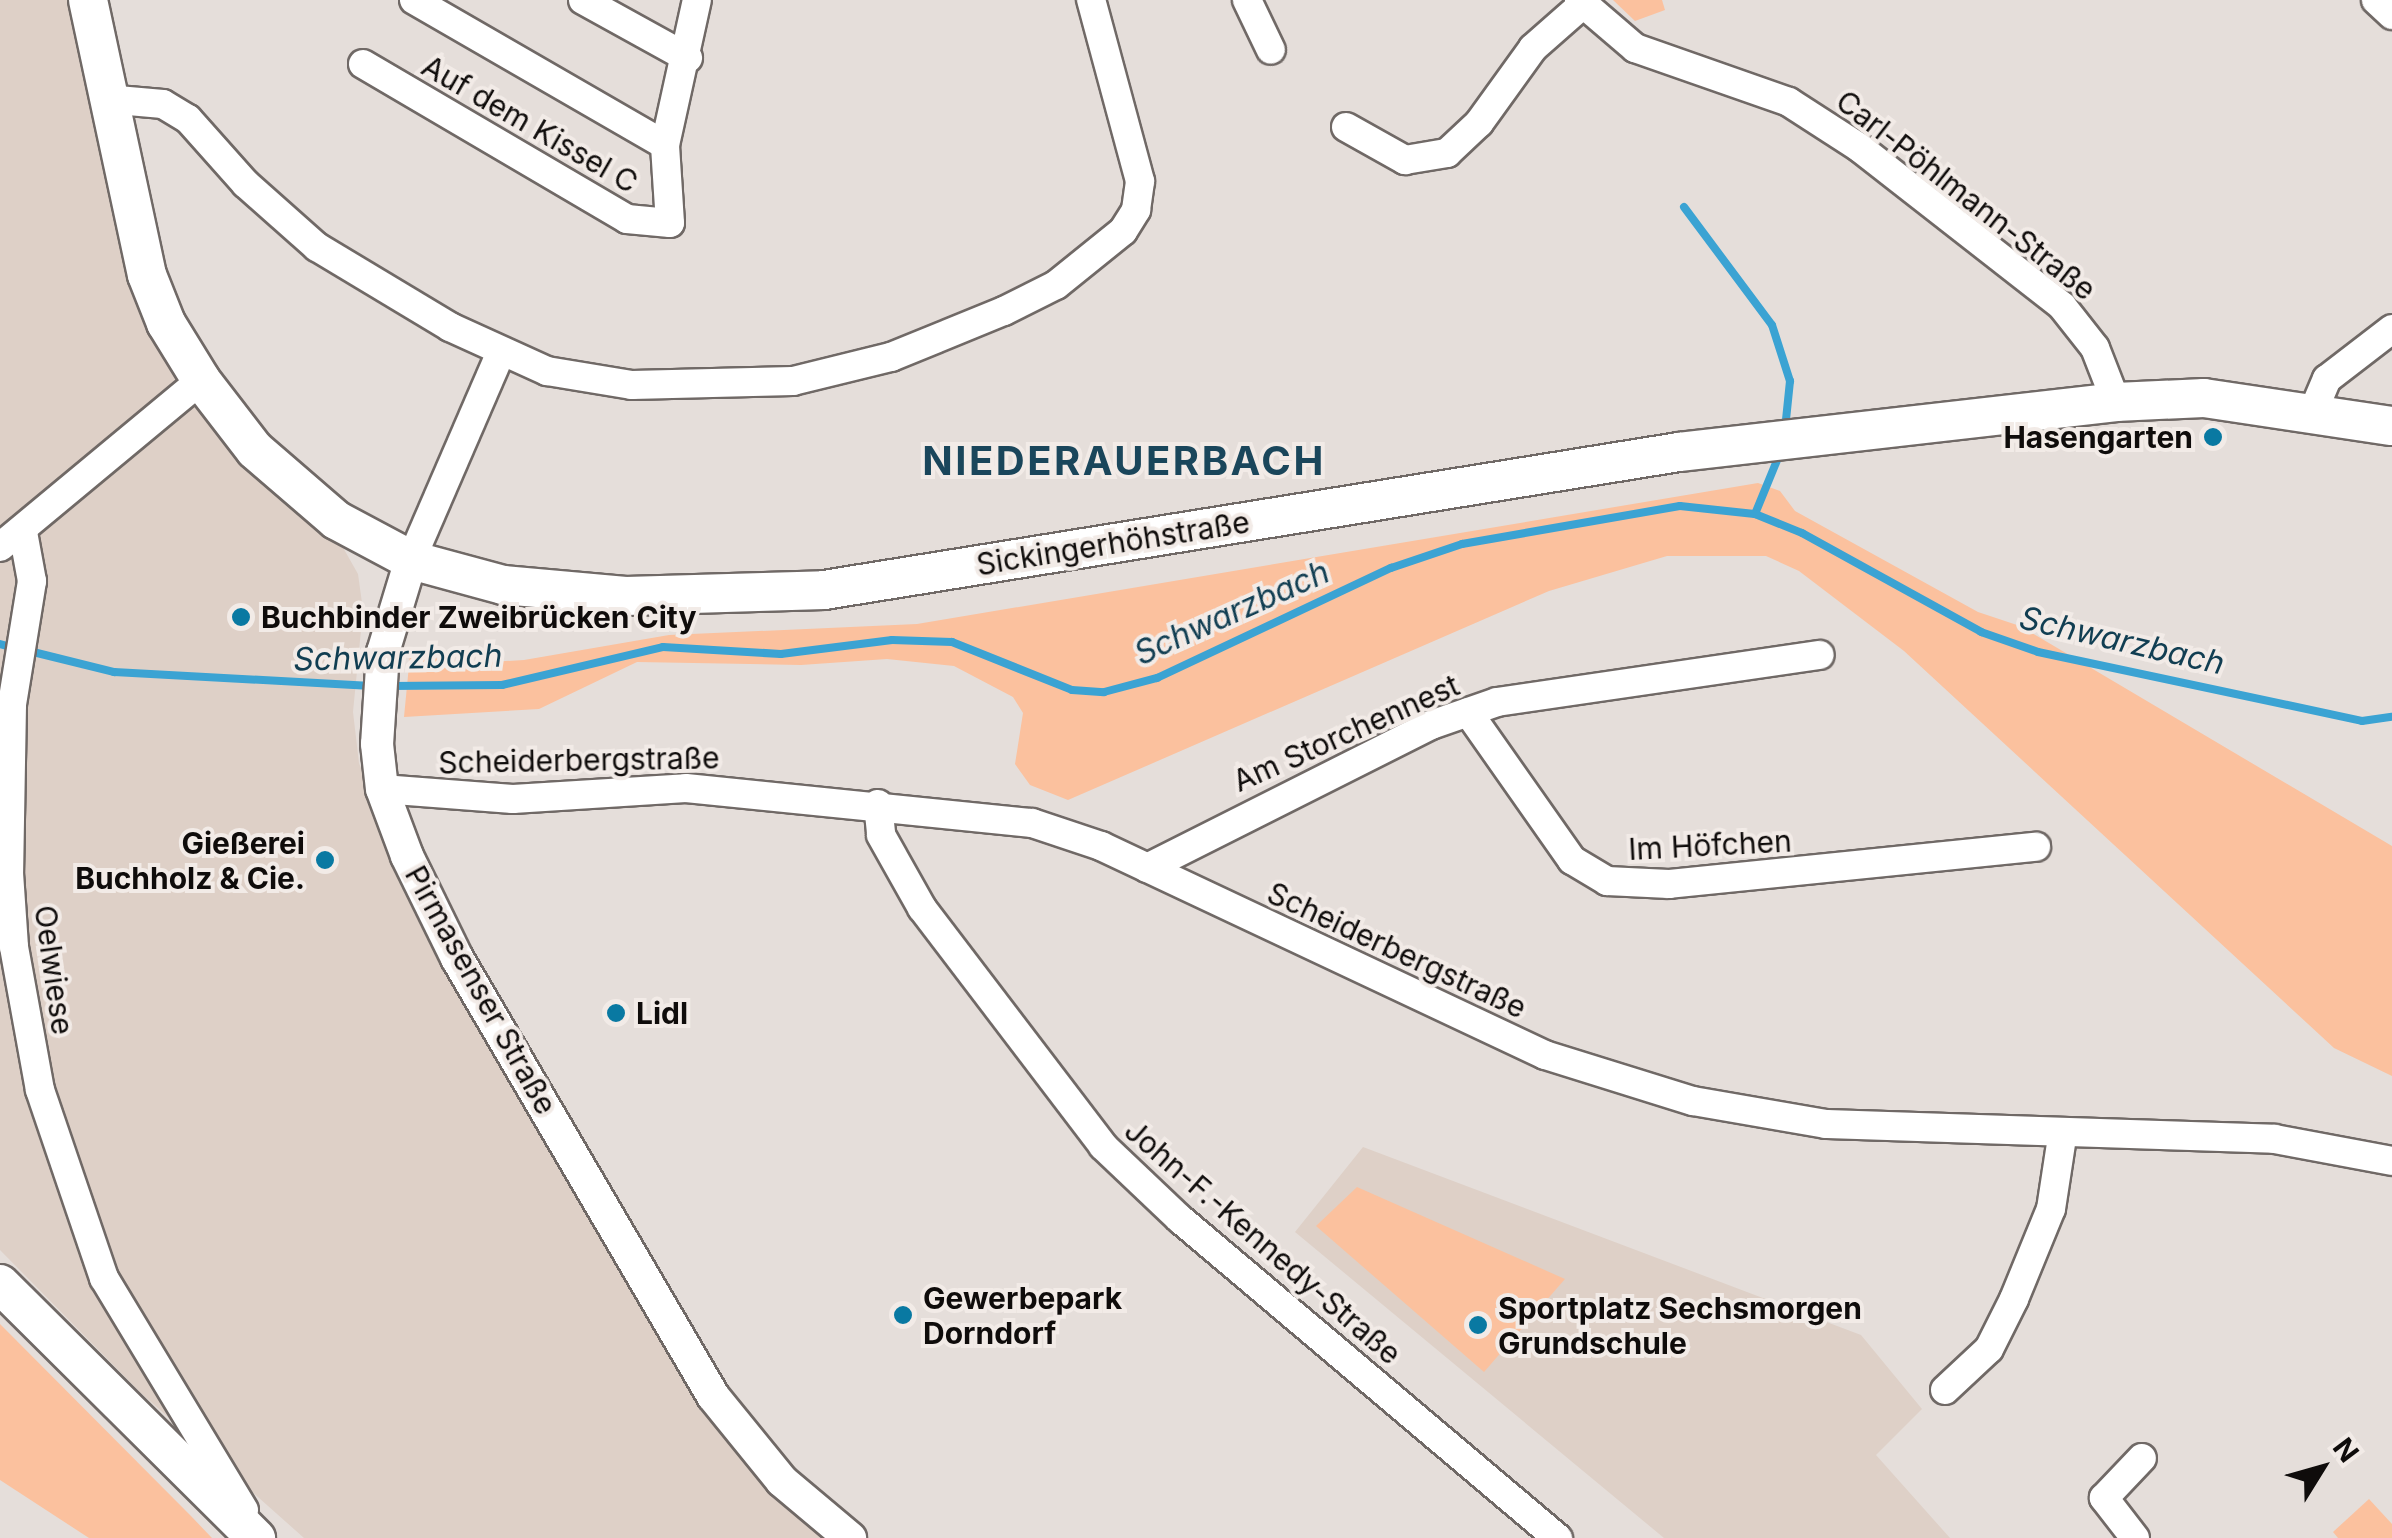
<!DOCTYPE html>
<html>
<head>
<meta charset="utf-8">
<style>
  body { margin:0 }
  #map { position:relative; width:2392px; height:1538px; overflow:hidden; background:#e5deda; font-family:Inter,sans-serif }
  div>[style] { position:absolute }
  .built>* { inset:0; background:#ded0c7 }
  .green>* { inset:0; background:#fbc19e }
  .stream>* { height:8px; margin:-4px; padding:0 4px; transform-origin:4px; border-radius:4px; background:#3ba3d3 }
  .roads { filter:drop-shadow(2px 0 #706966) drop-shadow(-2px 0 #706966) drop-shadow(0 2px #706966) drop-shadow(0 -2px #706966) }
  .minor>* { height:28px; margin:-14px; padding:0 14px; transform-origin:14px; border-radius:14px; background:#fff }
  .tertiary>* { height:32px; margin:-16px; padding:0 16px; transform-origin:16px; border-radius:16px; background:#fff }
  .secondary>* { height:38px; margin:-19px; padding:0 19px; transform-origin:19px; border-radius:19px; background:#fff }
  .dots>* { width:28px; height:28px; translate:-50% -50%; box-sizing:border-box; border:5px solid #f2ebe7; border-radius:50% }
  span { translate:-50% -50%; white-space:nowrap; text-align:center; line-height:1.15; -webkit-text-stroke:8px #f2ebe7; paint-order:stroke }
  .street-label { font-size:30px; color:#0f0c0b }
  .poi-label { font-size:30px; color:#0f0c0b; font-weight:700 }
  .right { translate:-100% -50%; text-align:right }
  .left { translate:0 -50%; text-align:left }
  .water-label { font-size:32px; color:#113e52; font-style:italic }
  .district-label { font-size:40px; color:#1a465b; font-weight:700; letter-spacing:2.5px }
  .north { position:absolute; left:2272px; top:1418px; width:100px; height:100px; -webkit-text-stroke:8px #f2ebe7; paint-order:stroke; rotate:53deg; font-size:28px; font-weight:700; line-height:40px; text-align:center; color:#0f0c0b }
  .north::after { content:''; display:block; margin:auto; width:35px; height:45px; background:#0f0c0b; clip-path:polygon(50% 0,100% 100%,50% 72%,0 100%) }
</style>
</head>
<body>
<div id="map">
  <div class="built">
    <i style="clip-path:polygon(0 0,70px 0,172px 365px,216px 431px,341px 544px,358px 574px,363px 610px,353px 712px,359px 763px,379px 818px,590px 1212px,831px 1538px,304px 1538px,141px 1393px,0 1250px)"></i>
    <i style="clip-path:polygon(1363px 1147px,1861px 1335px,1922px 1409px,1876px 1455px,1950px 1538px,1664px 1538px,1295px 1232px)"></i>
  </div>
  <div class="green">
    <i style="clip-path:polygon(1613px 0,1662px 0,1665px 10px,1635px 21px)"></i>
    <i style="clip-path:polygon(1758px 483px,1780px 491px,1795px 511px,1978px 612px,2020px 626px,2392px 846px,2392px 1076px,2334px 1048px,1904px 651px,1799px 571px,1766px 556px,1667px 556px,1549px 591px,1068px 800px,1030px 785px,1015px 764px,1023px 713px,1013px 697px,954px 666px,887px 659px,801px 665px,637px 662px,539px 709px,404px 717px,410px 655px,471px 663px,524px 660px,669px 635px,917px 624px)"></i>
    <i style="clip-path:polygon(1357px 1187px,1565px 1279px,1484px 1372px,1316px 1226px)"></i>
    <i style="clip-path:polygon(0 1324px,191px 1516px,212px 1538px,89px 1538px,0 1480px)"></i>
    <i style="clip-path:polygon(2369px 1499px,2392px 1524px,2392px 1538px,2338px 1538px,2333px 1532px)"></i>
  </div>
  <div class="stream">
    <i style="left:1684px;top:207px;width:147px;rotate:53.3deg"></i>
    <i style="left:1772px;top:325px;width:59px;rotate:72.2deg"></i>
    <i style="left:1790px;top:381px;width:48px;rotate:95.9deg"></i>
    <i style="left:1755px;top:514px;width:66px;rotate:-67.7deg"></i>
    <i style="left:0;top:644px;width:16px;rotate:15deg"></i>
    <i style="left:29px;top:651px;width:88px;rotate:13.9deg"></i>
    <i style="left:114px;top:672px;width:258px;rotate:3.1deg"></i>
    <i style="left:391px;top:686px;width:111px;rotate:-0.5deg"></i>
    <i style="left:502px;top:685px;width:165px;rotate:-13.3deg"></i>
    <i style="left:663px;top:647px;width:118px;rotate:3.4deg"></i>
    <i style="left:781px;top:654px;width:112px;rotate:-7.2deg"></i>
    <i style="left:892px;top:640px;width:60px;rotate:1.9deg"></i>
    <i style="left:952px;top:642px;width:129px;rotate:21.8deg"></i>
    <i style="left:1072px;top:690px;width:32px;rotate:4deg"></i>
    <i style="left:1104px;top:692px;width:55px;rotate:-14.8deg"></i>
    <i style="left:1157px;top:678px;width:259px;rotate:-25.2deg"></i>
    <i style="left:1391px;top:568px;width:75px;rotate:-18.7deg"></i>
    <i style="left:1462px;top:544px;width:221px;rotate:-9.9deg"></i>
    <i style="left:1680px;top:506px;width:75px;rotate:6.1deg"></i>
    <i style="left:1755px;top:514px;width:51px;rotate:22deg"></i>
    <i style="left:1802px;top:533px;width:205px;rotate:28.9deg"></i>
    <i style="left:1981px;top:632px;width:60px;rotate:19.3deg"></i>
    <i style="left:2038px;top:652px;width:331px;rotate:12deg"></i>
    <i style="left:2362px;top:721px;width:30px;rotate:-8deg"></i>
  </div>
  <div class="roads">
    <div class="minor">
      <i style="left:414px;top:0;width:290px;rotate:30deg"></i>
      <i style="left:583px;top:0;width:120px;rotate:28.9deg"></i>
      <i style="left:1247px;top:0;width:55px;rotate:64.4deg"></i>
      <i style="left:1579px;top:0;width:74px;rotate:40.6deg"></i>
      <i style="left:1635px;top:48px;width:163px;rotate:19.3deg"></i>
      <i style="left:1789px;top:102px;width:85px;rotate:32.9deg"></i>
      <i style="left:1860px;top:148px;width:256px;rotate:38deg"></i>
      <i style="left:2062px;top:306px;width:53px;rotate:51.8deg"></i>
      <i style="left:2095px;top:348px;width:58px;rotate:68.7deg"></i>
      <i style="left:2376px;top:0;width:22px;rotate:43deg"></i>
      <i style="left:363px;top:64px;width:306px;rotate:30.4deg"></i>
      <i style="left:627px;top:219px;width:43px;rotate:5.3deg"></i>
      <i style="left:670px;top:223px;width:78px;rotate:-93.7deg"></i>
      <i style="left:665px;top:145px;width:148px;rotate:-77.6deg"></i>
      <i style="left:106px;top:99px;width:57px;rotate:5deg"></i>
      <i style="left:163px;top:104px;width:29px;rotate:31deg"></i>
      <i style="left:188px;top:119px;width:87px;rotate:48.3deg"></i>
      <i style="left:246px;top:184px;width:95px;rotate:41.6deg"></i>
      <i style="left:317px;top:247px;width:155px;rotate:31deg"></i>
      <i style="left:450px;top:327px;width:107px;rotate:24.4deg"></i>
      <i style="left:547px;top:371px;width:86px;rotate:9.4deg"></i>
      <i style="left:632px;top:385px;width:161px;rotate:-1.4deg"></i>
      <i style="left:793px;top:381px;width:101px;rotate:-13.8deg"></i>
      <i style="left:891px;top:357px;width:122px;rotate:-22.2deg"></i>
      <i style="left:1004px;top:311px;width:58px;rotate:-26.6deg"></i>
      <i style="left:1056px;top:285px;width:86px;rotate:-38.9deg"></i>
      <i style="left:1123px;top:231px;width:25px;rotate:-58deg"></i>
      <i style="left:1136px;top:210px;width:29px;rotate:-82deg"></i>
      <i style="left:1140px;top:181px;width:188px;rotate:-105.1deg"></i>
      <i style="left:1346px;top:127px;width:68px;rotate:29.2deg"></i>
      <i style="left:1405px;top:160px;width:43px;rotate:-9.5deg"></i>
      <i style="left:1447px;top:153px;width:44px;rotate:-43.2deg"></i>
      <i style="left:1479px;top:123px;width:92px;rotate:-54.2deg"></i>
      <i style="left:1533px;top:48px;width:67px;rotate:-41.3deg"></i>
      <i style="left:2312px;top:414px;width:38px;rotate:-67deg"></i>
      <i style="left:2327px;top:379px;width:82px;rotate:-37.6deg"></i>
      <i style="left:23px;top:532px;width:50px;rotate:79.6deg"></i>
      <i style="left:32px;top:581px;width:126px;rotate:99.2deg"></i>
      <i style="left:12px;top:705px;width:168px;rotate:91deg"></i>
      <i style="left:9px;top:873px;width:74px;rotate:86.1deg"></i>
      <i style="left:14px;top:947px;width:145px;rotate:79.7deg"></i>
      <i style="left:40px;top:1090px;width:199px;rotate:71.2deg"></i>
      <i style="left:104px;top:1278px;width:271px;rotate:58.9deg"></i>
      <i style="left:0;top:547px;width:261px;rotate:-39.7deg"></i>
      <i style="left:411px;top:560px;width:227px;rotate:-66.6deg"></i>
      <i style="left:1468px;top:712px;width:181px;rotate:54.9deg"></i>
      <i style="left:1572px;top:860px;width:41px;rotate:31deg"></i>
      <i style="left:1607px;top:881px;width:62px;rotate:2.8deg"></i>
      <i style="left:1669px;top:884px;width:369px;rotate:-5.8deg"></i>
      <i style="left:382px;top:789px;width:131px;rotate:4.4deg"></i>
      <i style="left:513px;top:799px;width:173px;rotate:-3.6deg"></i>
      <i style="left:686px;top:788px;width:348px;rotate:5.8deg"></i>
      <i style="left:1032px;top:823px;width:73px;rotate:18.4deg"></i>
      <i style="left:1101px;top:846px;width:491px;rotate:25.2deg"></i>
      <i style="left:1545px;top:1055px;width:155px;rotate:17.3deg"></i>
      <i style="left:1693px;top:1101px;width:135px;rotate:9.8deg"></i>
      <i style="left:1826px;top:1124px;width:449px;rotate:1.9deg"></i>
      <i style="left:2275px;top:1139px;width:119px;rotate:10.6deg"></i>
      <i style="left:878px;top:804px;width:31px;rotate:84deg"></i>
      <i style="left:881px;top:835px;width:84px;rotate:60.7deg"></i>
      <i style="left:922px;top:908px;width:299px;rotate:52.7deg"></i>
      <i style="left:1103px;top:1146px;width:106px;rotate:43.5deg"></i>
      <i style="left:1180px;top:1219px;width:495px;rotate:40.2deg"></i>
      <i style="left:1147px;top:868px;width:318px;rotate:-26.7deg"></i>
      <i style="left:1431px;top:725px;width:70px;rotate:-19.2deg"></i>
      <i style="left:1497px;top:702px;width:326px;rotate:-8.3deg"></i>
      <i style="left:1945px;top:1390px;width:60px;rotate:-43deg"></i>
      <i style="left:1989px;top:1349px;width:56px;rotate:-63.4deg"></i>
      <i style="left:2014px;top:1299px;width:97px;rotate:-67.7deg"></i>
      <i style="left:2051px;top:1209px;width:73px;rotate:-81.3deg"></i>
      <i style="left:2135px;top:1538px;width:51px;rotate:-127.8deg"></i>
      <i style="left:2104px;top:1498px;width:55px;rotate:-46.5deg"></i>
    </div>
    <div class="tertiary">
      <i style="left:411px;top:560px;width:96px;rotate:106.9deg"></i>
      <i style="left:383px;top:652px;width:92px;rotate:93.7deg"></i>
      <i style="left:377px;top:744px;width:45px;rotate:83.7deg"></i>
      <i style="left:382px;top:789px;width:72px;rotate:69.5deg"></i>
      <i style="left:407px;top:856px;width:114px;rotate:63.9deg"></i>
      <i style="left:457px;top:958px;width:507px;rotate:59.69deg"></i>
      <i style="left:713px;top:1396px;width:109px;rotate:50.9deg"></i>
      <i style="left:782px;top:1481px;width:89px;rotate:40deg"></i>
    </div>
    <div class="secondary">
      <i style="left:88px;top:0;width:281px;rotate:77.9deg"></i>
      <i style="left:147px;top:275px;width:52px;rotate:68.4deg"></i>
      <i style="left:166px;top:323px;width:67px;rotate:58.4deg"></i>
      <i style="left:201px;top:380px;width:88px;rotate:52.4deg"></i>
      <i style="left:255px;top:450px;width:107px;rotate:40.8deg"></i>
      <i style="left:336px;top:520px;width:85px;rotate:28.1deg"></i>
      <i style="left:411px;top:560px;width:95px;rotate:15.2deg"></i>
      <i style="left:503px;top:585px;width:123px;rotate:5.1deg"></i>
      <i style="left:626px;top:596px;width:198px;rotate:-1.7deg"></i>
      <i style="left:824px;top:590px;width:866px;rotate:-9.17deg"></i>
      <i style="left:1679px;top:452px;width:440px;rotate:-6.5deg"></i>
      <i style="left:2116px;top:402px;width:88px;rotate:-2.6deg"></i>
      <i style="left:2204px;top:398px;width:190px;rotate:8.5deg"></i>
      <i style="left:0;top:1284px;width:361px;rotate:44.8deg"></i>
    </div>
  </div>
  <div class="dots">
    <i style="left:2213px;top:437px;background:#0979a2"></i>
    <i style="left:241px;top:617px;background:#0979a2"></i>
    <i style="left:325px;top:860px;background:#0979a2"></i>
    <i style="left:616px;top:1013px;background:#0979a2"></i>
    <i style="left:903px;top:1315px;background:#0979a2"></i>
    <i style="left:1478px;top:1325px;background:#0979a2"></i>
  </div>
  <div class="street-label">
    <span style="left:530px;top:124px;rotate:30deg">Auf dem Kissel C</span>
    <span style="left:1966px;top:195px;rotate:38deg">Carl-Pöhlmann-Straße</span>
    <span style="left:1113px;top:543px;rotate:-9deg">Sickingerhöhstraße</span>
    <span style="left:1346px;top:733px;rotate:-24deg">Am Storchennest</span>
    <span style="left:579px;top:760px;rotate:-1deg">Scheiderbergstraße</span>
    <span style="left:1710px;top:845px;rotate:-3deg">Im Höfchen</span>
    <span style="left:1397px;top:950px;rotate:25deg">Scheiderbergstraße</span>
    <span style="left:54px;top:970px;rotate:82deg">Oelwiese</span>
    <span style="left:481px;top:990px;rotate:61deg">Pirmasenser Straße</span>
    <span style="left:1263px;top:1242px;rotate:41deg">John-F.-Kennedy-Straße</span>
  </div>
  <div class="poi-label">
    <span class="right" style="left:2193px;top:437px">Hasengarten</span>
    <span class="left" style="left:261px;top:617px">Buchbinder Zweibrücken City</span>
    <span class="right" style="left:305px;top:860px">Gießerei<br>Buchholz &amp; Cie.</span>
    <span class="left" style="left:636px;top:1013px">Lidl</span>
    <span class="left" style="left:923px;top:1315px">Gewerbepark<br>Dorndorf</span>
    <span class="left" style="left:1498px;top:1325px">Sportplatz Sechsmorgen<br>Grundschule</span>
  </div>
  <div class="water-label">
    <span style="left:1232px;top:613px;rotate:-24deg">Schwarzbach</span>
    <span style="left:2122px;top:641px;rotate:13deg">Schwarzbach</span>
    <span style="left:398px;top:658px;rotate:-1deg">Schwarzbach</span>
  </div>
  <div class="district-label">
    <span style="left:1124px;top:461px">NIEDERAUERBACH</span>
  </div>
  <div class="north">N</div>
</div>
</body>
</html>
